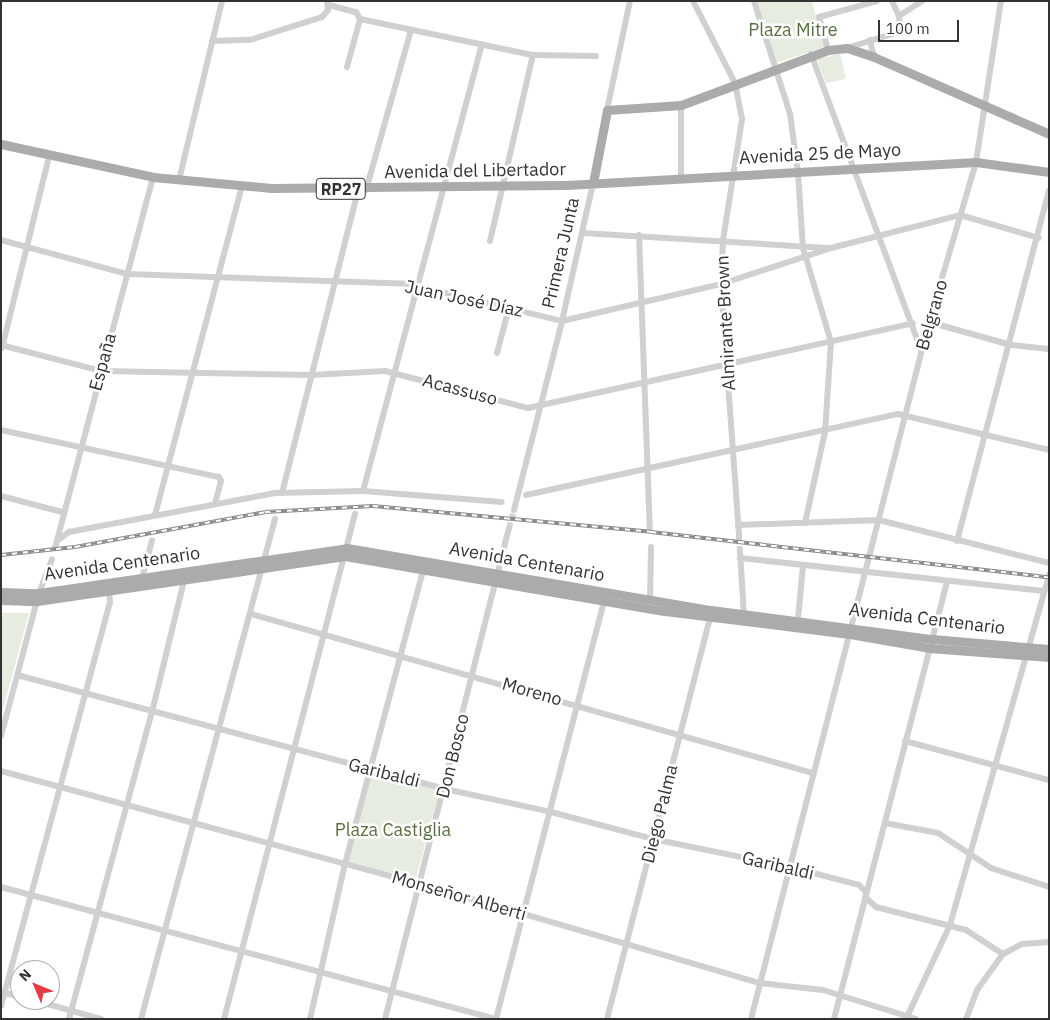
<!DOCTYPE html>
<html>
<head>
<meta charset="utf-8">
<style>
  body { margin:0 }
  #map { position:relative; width:1050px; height:1020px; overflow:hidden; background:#fff; font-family:"IBM Plex Sans",sans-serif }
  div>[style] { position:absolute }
  .green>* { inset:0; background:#e6ecdf; transform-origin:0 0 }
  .minor-tunnel>* { height:6px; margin-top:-3px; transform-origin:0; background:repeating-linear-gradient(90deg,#d6d6d6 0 6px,transparent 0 9px) }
  .minor>* { height:6px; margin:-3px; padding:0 3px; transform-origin:3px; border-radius:3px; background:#d0d0d0 }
  .major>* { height:9px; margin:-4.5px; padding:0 4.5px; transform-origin:4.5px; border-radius:4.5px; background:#ababab }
  .rail>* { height:4px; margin-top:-2px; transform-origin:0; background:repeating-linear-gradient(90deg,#fff 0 5.5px,#888 0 11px); box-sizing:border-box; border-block:1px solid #888 }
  span { translate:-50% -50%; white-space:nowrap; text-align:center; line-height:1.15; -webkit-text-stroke:5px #fff; paint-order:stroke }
  .shield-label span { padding:1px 4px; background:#fff; border:1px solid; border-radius:4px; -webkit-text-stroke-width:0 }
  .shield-label { font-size:16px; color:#333; font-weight:700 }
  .park-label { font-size:18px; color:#56703f }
  .street-label { font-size:18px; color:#333 }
  .frame { position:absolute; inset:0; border:2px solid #333; pointer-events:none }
  .north { position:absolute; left:10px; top:960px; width:50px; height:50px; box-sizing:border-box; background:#fff; border:1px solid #adadad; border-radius:50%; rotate:315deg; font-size:14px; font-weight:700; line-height:20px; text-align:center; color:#333 }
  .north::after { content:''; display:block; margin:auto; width:18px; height:22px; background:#e63946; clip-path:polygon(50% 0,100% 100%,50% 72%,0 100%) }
  .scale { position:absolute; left:878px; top:20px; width:81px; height:22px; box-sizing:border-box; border:2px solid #333; border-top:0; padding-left:6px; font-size:15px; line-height:18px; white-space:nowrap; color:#333; -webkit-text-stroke:4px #fff; paint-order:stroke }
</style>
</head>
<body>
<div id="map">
  <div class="green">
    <i style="clip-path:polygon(757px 1px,812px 1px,824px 47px,776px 63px)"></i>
    <i style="clip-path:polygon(840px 54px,846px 79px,826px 83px,817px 59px)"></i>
    <i style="clip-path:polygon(1px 613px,29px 613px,1px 716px)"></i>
    <i style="left:372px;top:772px;width:70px;height:93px;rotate:15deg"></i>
  </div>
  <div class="minor-tunnel">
    <i style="left:509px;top:528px;width:19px;rotate:-74deg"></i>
    <i style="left:739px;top:537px;width:14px;rotate:86deg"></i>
  </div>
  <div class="minor">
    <i style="left:693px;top:1px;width:92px;rotate:62.9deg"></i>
    <i style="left:735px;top:83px;width:37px;rotate:79deg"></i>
    <i style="left:742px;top:119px;width:123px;rotate:98.9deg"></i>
    <i style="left:723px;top:241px;width:43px;rotate:92.7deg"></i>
    <i style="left:721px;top:284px;width:254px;rotate:85.9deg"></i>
    <i style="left:754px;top:1px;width:119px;rotate:72.3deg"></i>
    <i style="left:790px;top:114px;width:60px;rotate:82.3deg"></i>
    <i style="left:798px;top:173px;width:75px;rotate:86.2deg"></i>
    <i style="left:803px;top:248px;width:98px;rotate:73.4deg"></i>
    <i style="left:831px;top:342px;width:90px;rotate:93.8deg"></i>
    <i style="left:825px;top:432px;width:93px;rotate:102.4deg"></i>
    <i style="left:892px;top:1px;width:17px;rotate:65deg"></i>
    <i style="left:329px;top:5px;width:28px;rotate:15deg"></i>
    <i style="left:356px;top:12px;width:8px;rotate:60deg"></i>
    <i style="left:360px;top:19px;width:177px;rotate:11.8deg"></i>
    <i style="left:533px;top:55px;width:63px;rotate:0.9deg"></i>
    <i style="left:870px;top:40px;width:17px;rotate:77deg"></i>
    <i style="left:212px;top:41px;width:38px;rotate:-2deg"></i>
    <i style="left:250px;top:40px;width:76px;rotate:-17.7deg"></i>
    <i style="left:322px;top:17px;width:9px;rotate:-49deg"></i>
    <i style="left:328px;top:10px;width:9px;rotate:-96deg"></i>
    <i style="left:847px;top:48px;width:50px;rotate:-17.4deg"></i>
    <i style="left:895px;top:33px;width:6px;rotate:-31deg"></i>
    <i style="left:900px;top:30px;width:14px;rotate:-94deg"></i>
    <i style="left:899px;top:16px;width:27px;rotate:-33deg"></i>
    <i style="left:828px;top:50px;width:34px;rotate:-105deg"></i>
    <i style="left:819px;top:17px;width:60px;rotate:-15.4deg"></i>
    <i style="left:811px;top:54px;width:316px;rotate:69.6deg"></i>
    <i style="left:347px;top:67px;width:50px;rotate:-74.8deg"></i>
    <i style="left:607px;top:110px;width:111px;rotate:-78.1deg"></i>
    <i style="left:681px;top:178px;width:73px;rotate:-90deg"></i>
    <i style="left:179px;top:180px;width:184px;rotate:-76.5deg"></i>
    <i style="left:366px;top:190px;width:166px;rotate:-74.3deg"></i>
    <i style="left:583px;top:233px;width:248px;rotate:3.5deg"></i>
    <i style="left:831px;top:248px;width:133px;rotate:-14.3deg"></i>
    <i style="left:960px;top:215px;width:82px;rotate:16.2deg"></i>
    <i style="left:639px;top:235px;width:294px;rotate:87.9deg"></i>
    <i style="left:1px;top:240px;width:131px;rotate:15.1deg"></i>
    <i style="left:127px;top:274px;width:281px;rotate:2deg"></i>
    <i style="left:408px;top:284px;width:158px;rotate:13.5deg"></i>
    <i style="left:562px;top:321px;width:163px;rotate:-13.1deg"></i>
    <i style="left:721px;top:284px;width:116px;rotate:-18.1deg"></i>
    <i style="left:490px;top:241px;width:191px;rotate:-77deg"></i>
    <i style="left:929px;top:322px;width:85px;rotate:15.7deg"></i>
    <i style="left:1011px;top:345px;width:38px;rotate:6deg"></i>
    <i style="left:1px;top:345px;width:103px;rotate:14.6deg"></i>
    <i style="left:101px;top:371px;width:211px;rotate:1.1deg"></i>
    <i style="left:312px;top:375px;width:73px;rotate:-3.1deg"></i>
    <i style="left:385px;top:371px;width:148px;rotate:14.5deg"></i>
    <i style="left:528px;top:408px;width:394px;rotate:-12.4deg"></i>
    <i style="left:2px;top:348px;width:197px;rotate:-76.2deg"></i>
    <i style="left:497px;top:353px;width:47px;rotate:-75.1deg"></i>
    <i style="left:1px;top:430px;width:223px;rotate:12.2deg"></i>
    <i style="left:219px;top:477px;width:4px;rotate:63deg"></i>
    <i style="left:221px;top:481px;width:23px;rotate:105deg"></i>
    <i style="left:363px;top:491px;width:462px;rotate:-75.1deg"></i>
    <i style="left:282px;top:493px;width:312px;rotate:-75.9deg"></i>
    <i style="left:526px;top:495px;width:381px;rotate:-12.3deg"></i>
    <i style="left:898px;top:414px;width:155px;rotate:13.4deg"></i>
    <i style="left:1px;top:496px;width:63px;rotate:14.7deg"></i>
    <i style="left:514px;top:510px;width:195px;rotate:-75.7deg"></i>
    <i style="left:562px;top:321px;width:141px;rotate:-77.3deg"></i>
    <i style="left:155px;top:515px;width:340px;rotate:-75.2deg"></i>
    <i style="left:738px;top:525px;width:141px;rotate:-2deg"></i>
    <i style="left:879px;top:520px;width:175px;rotate:14.2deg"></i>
    <i style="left:58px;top:540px;width:14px;rotate:-36deg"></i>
    <i style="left:69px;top:532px;width:210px;rotate:-10.7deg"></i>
    <i style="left:275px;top:493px;width:88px;rotate:-1.3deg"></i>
    <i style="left:363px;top:491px;width:139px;rotate:4.5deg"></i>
    <i style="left:957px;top:541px;width:362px;rotate:-75.3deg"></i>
    <i style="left:55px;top:548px;width:384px;rotate:-75.2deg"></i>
    <i style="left:740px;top:551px;width:65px;rotate:86.5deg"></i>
    <i style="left:740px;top:558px;width:306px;rotate:6.2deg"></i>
    <i style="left:142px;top:578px;width:39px;rotate:-75deg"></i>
    <i style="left:650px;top:601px;width:54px;rotate:-88.9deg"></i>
    <i style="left:251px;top:614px;width:584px;rotate:15.8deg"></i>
    <i style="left:798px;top:619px;width:53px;rotate:-84.6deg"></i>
    <i style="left:17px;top:675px;width:443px;rotate:14.9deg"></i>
    <i style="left:445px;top:789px;width:108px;rotate:12.2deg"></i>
    <i style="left:551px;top:812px;width:106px;rotate:14.8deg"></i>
    <i style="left:653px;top:839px;width:140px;rotate:11.6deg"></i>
    <i style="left:790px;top:867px;width:71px;rotate:14.6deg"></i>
    <i style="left:859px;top:885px;width:10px;rotate:45deg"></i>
    <i style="left:1px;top:736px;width:148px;rotate:-75.1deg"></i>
    <i style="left:39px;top:593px;width:36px;rotate:-69deg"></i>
    <i style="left:905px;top:741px;width:149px;rotate:15.2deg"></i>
    <i style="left:1px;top:771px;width:435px;rotate:15.1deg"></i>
    <i style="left:421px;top:884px;width:353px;rotate:16.3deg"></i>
    <i style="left:760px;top:983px;width:63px;rotate:6.3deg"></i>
    <i style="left:823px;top:990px;width:97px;rotate:17.3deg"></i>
    <i style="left:885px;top:823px;width:54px;rotate:10.7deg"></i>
    <i style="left:938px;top:833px;width:64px;rotate:33.4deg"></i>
    <i style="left:991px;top:868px;width:61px;rotate:18.1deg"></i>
    <i style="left:1px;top:887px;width:512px;rotate:14.93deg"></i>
    <i style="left:865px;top:897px;width:15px;rotate:42deg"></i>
    <i style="left:876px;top:907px;width:93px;rotate:14.3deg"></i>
    <i style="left:966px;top:930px;width:44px;rotate:33deg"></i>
    <i style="left:2px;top:992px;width:19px;rotate:16deg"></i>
    <i style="left:33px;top:1000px;width:71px;rotate:15.6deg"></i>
    <i style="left:1px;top:1006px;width:417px;rotate:-74.9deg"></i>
    <i style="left:110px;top:603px;width:16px;rotate:-94deg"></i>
    <i style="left:69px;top:1019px;width:318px;rotate:-74.9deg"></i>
    <i style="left:152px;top:712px;width:139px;rotate:-76.3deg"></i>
    <i style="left:141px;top:1019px;width:518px;rotate:-75deg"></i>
    <i style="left:224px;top:1019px;width:522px;rotate:-75.46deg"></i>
    <i style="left:310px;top:1019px;width:159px;rotate:-77.3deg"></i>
    <i style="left:345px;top:864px;width:307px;rotate:-75.1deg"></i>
    <i style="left:385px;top:1019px;width:506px;rotate:-75.83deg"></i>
    <i style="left:496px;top:1019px;width:434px;rotate:-75.5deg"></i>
    <i style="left:607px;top:1019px;width:419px;rotate:-75.6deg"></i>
    <i style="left:751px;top:1019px;width:719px;rotate:-75.67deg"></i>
    <i style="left:929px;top:322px;width:167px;rotate:-73.6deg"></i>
    <i style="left:976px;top:162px;width:163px;rotate:-81.2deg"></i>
    <i style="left:834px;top:1019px;width:451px;rotate:-75.5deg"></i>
    <i style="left:906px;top:1019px;width:104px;rotate:-64.9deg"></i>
    <i style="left:950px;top:925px;width:364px;rotate:-74.2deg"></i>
    <i style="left:966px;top:1019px;width:31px;rotate:-69deg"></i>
    <i style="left:977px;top:990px;width:44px;rotate:-54.2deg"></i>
    <i style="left:1003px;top:954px;width:21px;rotate:-28deg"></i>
    <i style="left:1022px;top:944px;width:27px;rotate:-4deg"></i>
  </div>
  <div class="major">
    <i style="left:1px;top:144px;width:156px;rotate:12.2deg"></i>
    <i style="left:153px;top:177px;width:119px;rotate:5.3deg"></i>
    <i style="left:271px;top:188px;width:295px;rotate:-0.6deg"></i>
    <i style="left:566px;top:185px;width:411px;rotate:-3.2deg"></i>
    <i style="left:976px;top:162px;width:74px;rotate:7.8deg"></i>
    <i style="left:593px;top:183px;width:74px;rotate:-79.1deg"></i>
    <i style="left:607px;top:110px;width:74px;rotate:-3.9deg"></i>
    <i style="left:681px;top:105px;width:157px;rotate:-20.5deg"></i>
    <i style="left:828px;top:50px;width:19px;rotate:-6deg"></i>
    <i style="left:847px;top:48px;width:28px;rotate:18deg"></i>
    <i style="left:874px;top:57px;width:191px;rotate:23.7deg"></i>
    <i style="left:1px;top:592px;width:38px;rotate:2deg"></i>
    <i style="left:39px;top:593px;width:311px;rotate:-8.3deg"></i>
    <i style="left:347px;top:548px;width:369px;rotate:9.7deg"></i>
    <i style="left:711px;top:610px;width:223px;rotate:7.5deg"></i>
    <i style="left:932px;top:639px;width:117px;rotate:4.9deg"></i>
    <i style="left:1px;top:600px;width:36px;rotate:2deg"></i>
    <i style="left:37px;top:601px;width:311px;rotate:-8.3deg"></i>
    <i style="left:345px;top:556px;width:325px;rotate:9.8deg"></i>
    <i style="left:665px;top:611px;width:186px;rotate:7.1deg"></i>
    <i style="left:850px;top:634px;width:80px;rotate:10deg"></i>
    <i style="left:929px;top:648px;width:120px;rotate:4.3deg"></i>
  </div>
  <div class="rail">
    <i style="left:1px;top:555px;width:74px;rotate:-6.2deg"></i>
    <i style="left:75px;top:547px;width:193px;rotate:-10.4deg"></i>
    <i style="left:265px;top:512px;width:108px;rotate:-3.2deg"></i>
    <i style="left:373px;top:506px;width:279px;rotate:5.3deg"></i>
    <i style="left:651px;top:532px;width:401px;rotate:6.5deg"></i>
  </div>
  <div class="shield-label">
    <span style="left:341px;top:189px">RP27</span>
  </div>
  <div class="park-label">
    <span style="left:793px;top:30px">Plaza Mitre</span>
    <span style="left:393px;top:830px">Plaza Castiglia</span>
  </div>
  <div class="street-label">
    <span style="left:820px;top:154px;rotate:-3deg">Avenida 25 de Mayo</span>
    <span style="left:475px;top:171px;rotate:-1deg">Avenida del Libertador</span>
    <span style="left:561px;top:253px;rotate:-77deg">Primera Junta</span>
    <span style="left:464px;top:299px;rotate:12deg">Juan José Díaz</span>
    <span style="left:932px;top:315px;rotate:-74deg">Belgrano</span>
    <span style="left:726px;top:323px;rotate:-93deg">Almirante Brown</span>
    <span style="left:103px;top:362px;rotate:-75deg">España</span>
    <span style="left:460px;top:390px;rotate:15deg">Acassuso</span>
    <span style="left:527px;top:562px;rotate:10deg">Avenida Centenario</span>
    <span style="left:122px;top:564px;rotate:-8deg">Avenida Centenario</span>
    <span style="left:927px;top:619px;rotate:7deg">Avenida Centenario</span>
    <span style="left:532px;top:692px;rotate:16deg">Moreno</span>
    <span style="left:453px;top:756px;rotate:-76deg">Don Bosco</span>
    <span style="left:384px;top:773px;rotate:14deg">Garibaldi</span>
    <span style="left:660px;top:814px;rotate:-76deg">Diego Palma</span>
    <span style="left:778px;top:866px;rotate:13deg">Garibaldi</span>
    <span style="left:459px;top:896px;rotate:16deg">Monseñor Alberti</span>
  </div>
  <div class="frame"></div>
  <div class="north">N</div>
  <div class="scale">100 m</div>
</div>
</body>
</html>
